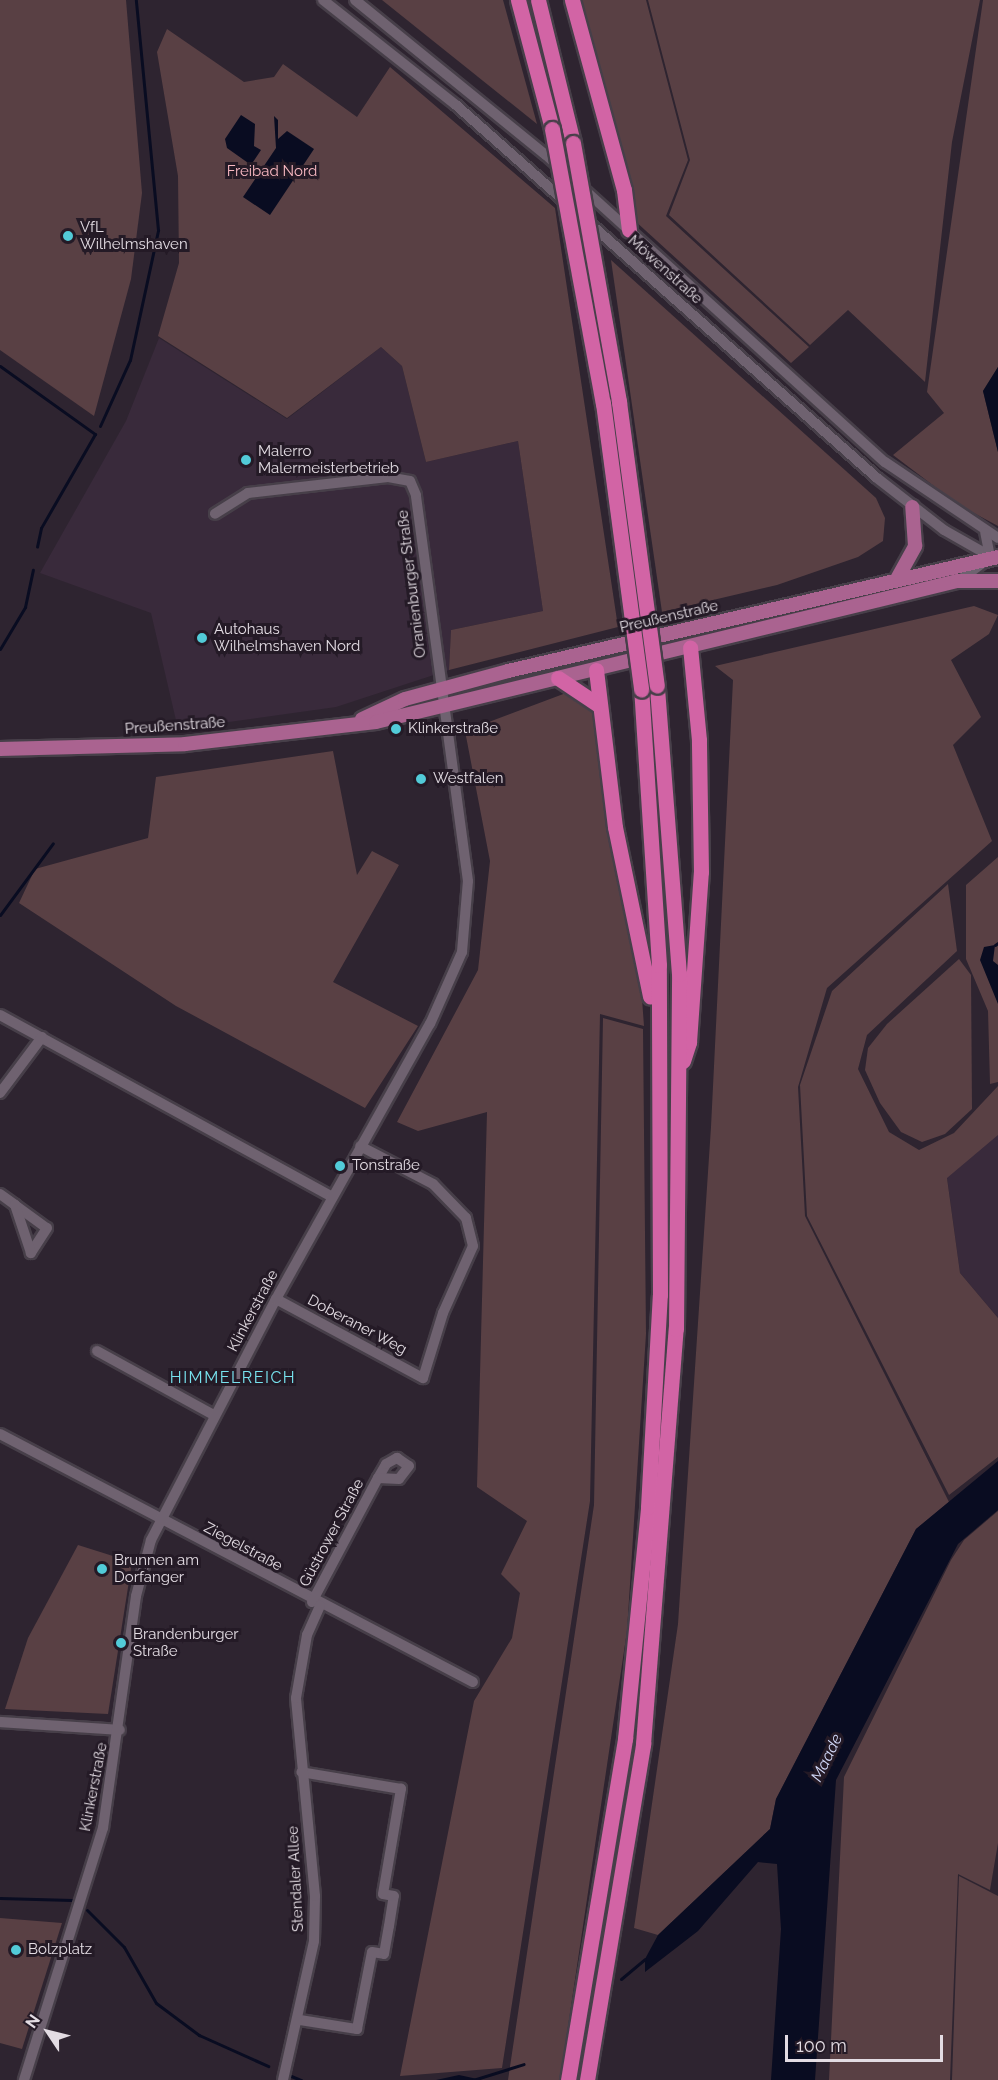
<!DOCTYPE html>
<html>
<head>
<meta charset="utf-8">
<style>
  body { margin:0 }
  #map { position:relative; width:998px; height:2080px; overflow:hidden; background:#2e2430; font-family:Raleway,sans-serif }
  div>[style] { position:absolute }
  .built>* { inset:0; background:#392a3b }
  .green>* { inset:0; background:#594044 }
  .water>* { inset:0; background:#090c21 }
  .stream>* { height:3px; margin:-1.5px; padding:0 1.5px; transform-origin:1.5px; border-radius:1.5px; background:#090c21 }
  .roads { filter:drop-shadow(2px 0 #473f49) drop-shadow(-2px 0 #473f49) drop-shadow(0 2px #473f49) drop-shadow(0 -2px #473f49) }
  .minor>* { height:10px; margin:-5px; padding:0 5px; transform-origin:5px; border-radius:5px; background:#6f6270 }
  .major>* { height:14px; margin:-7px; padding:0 7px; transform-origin:7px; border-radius:7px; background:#aa6390 }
  .highway>* { height:15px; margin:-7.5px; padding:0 7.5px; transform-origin:7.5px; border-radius:7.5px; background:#d264a5 }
  .bridges { filter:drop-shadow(2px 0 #473f49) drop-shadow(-2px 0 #473f49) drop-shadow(0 2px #473f49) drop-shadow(0 -2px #473f49) }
  .highway-bridge>* { height:15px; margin:-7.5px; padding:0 7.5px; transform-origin:7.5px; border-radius:7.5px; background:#d264a5 }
  .dots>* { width:16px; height:16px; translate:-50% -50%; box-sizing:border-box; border:3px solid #241a26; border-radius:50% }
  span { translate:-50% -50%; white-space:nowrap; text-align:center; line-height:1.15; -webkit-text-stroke:6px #241a26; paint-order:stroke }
  .park-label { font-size:15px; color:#f9b9c2 }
  .poi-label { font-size:15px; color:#e3dce3 }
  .left { translate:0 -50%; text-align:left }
  .street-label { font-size:15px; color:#e3dce3 }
  .neighbourhood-label { font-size:16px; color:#78e3ef; letter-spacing:1.5px }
  .water-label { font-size:16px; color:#d2d9f9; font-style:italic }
  .north { position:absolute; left:18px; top:2002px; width:60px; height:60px; -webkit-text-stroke:4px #241a26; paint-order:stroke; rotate:305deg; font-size:16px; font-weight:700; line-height:24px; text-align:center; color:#e3dce3 }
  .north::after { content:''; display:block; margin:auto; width:21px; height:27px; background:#e3dce3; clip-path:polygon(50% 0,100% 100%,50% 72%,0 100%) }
  .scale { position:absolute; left:785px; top:2035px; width:158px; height:27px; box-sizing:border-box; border:3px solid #e3dce3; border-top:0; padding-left:8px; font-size:18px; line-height:21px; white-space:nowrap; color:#e3dce3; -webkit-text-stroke:4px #241a26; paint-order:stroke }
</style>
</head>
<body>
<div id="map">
  <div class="built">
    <i style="clip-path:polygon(159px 338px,287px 419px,381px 347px,402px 366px,426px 462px,518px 441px,543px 611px,451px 630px,449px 670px,336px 707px,178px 729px,151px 613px,40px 573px,126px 421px)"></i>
    <i style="clip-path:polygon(998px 1134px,998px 1318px,960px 1273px,947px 1177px)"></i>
  </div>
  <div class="green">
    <i style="clip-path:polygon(0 0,126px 0,142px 193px,131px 279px,94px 416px,0 350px)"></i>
    <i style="clip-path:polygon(382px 0,503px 0,537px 124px)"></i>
    <i style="clip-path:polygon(579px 0,646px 0,688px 160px,666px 216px,809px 347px,791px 363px,634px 220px,627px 171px)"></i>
    <i style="clip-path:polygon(648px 0,980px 0,952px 142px,925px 382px,848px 310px,810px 345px,669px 215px,690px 160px)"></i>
    <i style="clip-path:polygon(983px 0,998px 0,998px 367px,983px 391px,998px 452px,998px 526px,959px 505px,893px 455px,944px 413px,927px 392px)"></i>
    <i style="clip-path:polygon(167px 29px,244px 82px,274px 77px,283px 64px,357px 117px,390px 67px,555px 208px,618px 627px,449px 670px,451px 630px,543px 611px,518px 441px,426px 462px,402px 366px,381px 347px,287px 418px,158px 336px,179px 263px,178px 176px,157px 52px)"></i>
    <i style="clip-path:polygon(611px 260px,876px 498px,885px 518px,883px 541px,858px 557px,777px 585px,662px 612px)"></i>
    <i style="clip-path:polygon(974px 606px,998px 615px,989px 634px,951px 660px,981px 717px,953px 745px,992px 841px,827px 988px,798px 1087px,805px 1216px,949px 1502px,916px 1529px,776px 1799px,770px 1829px,658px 1935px,634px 1928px,678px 1624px,711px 1127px,733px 680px,715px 666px)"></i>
    <i style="clip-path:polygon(574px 690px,591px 705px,613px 847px,639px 958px,644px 1026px,600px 1014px,590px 1501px,502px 2068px,400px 2076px,474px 1701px,512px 1638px,520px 1593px,501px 1574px,527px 1521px,477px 1487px,487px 1112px,418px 1131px,397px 1122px,478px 970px,490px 861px,465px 731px)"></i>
    <i style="clip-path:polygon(333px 751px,357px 875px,372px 851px,399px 865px,333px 982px,418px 1026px,365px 1108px,176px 1006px,19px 903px,35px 869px,148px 838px,156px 777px)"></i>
    <i style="clip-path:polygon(998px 857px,998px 1082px,990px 1084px,988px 1011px,966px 959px,966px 885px)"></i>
    <i style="clip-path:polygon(948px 884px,957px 951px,867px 1035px,858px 1069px,889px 1132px,919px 1150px,954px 1133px,998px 1086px,998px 1135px,947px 1178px,960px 1273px,998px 1318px,998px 1457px,949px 1495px,807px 1216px,800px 1085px,832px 991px)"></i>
    <i style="clip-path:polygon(959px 959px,971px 975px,972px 1109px,945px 1134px,922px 1142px,901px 1132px,880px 1103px,865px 1070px,868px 1048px,887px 1024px)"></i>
    <i style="clip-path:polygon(603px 1018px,643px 1029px,646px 1334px,627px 1631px,560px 2080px,508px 2080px,594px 1505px)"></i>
    <i style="clip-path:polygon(998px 1511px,998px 1843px,990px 1890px,958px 1874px,950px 2080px,829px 2080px,844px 1777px,951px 1560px,964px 1540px)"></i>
    <i style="clip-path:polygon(78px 1545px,132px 1562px,108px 1714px,5px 1709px,28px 1638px)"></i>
    <i style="clip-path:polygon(959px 1876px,998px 1896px,998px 2080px,952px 2080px)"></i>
    <i style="clip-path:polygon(0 1918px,62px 1923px,22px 2049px,0 2043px)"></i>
  </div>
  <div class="water">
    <i style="clip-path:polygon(241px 115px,255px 124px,254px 146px,261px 150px,251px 165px,227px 148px,225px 139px)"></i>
    <i style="clip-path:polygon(274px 116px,278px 120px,278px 139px,287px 131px,314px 149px,270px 215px,243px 197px,276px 148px)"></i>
    <i style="clip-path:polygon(998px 367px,998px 452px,983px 391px)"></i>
    <i style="clip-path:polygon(995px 945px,993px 961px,998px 965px,998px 1004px,980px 960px,984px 947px)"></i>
    <i style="clip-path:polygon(998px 1461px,998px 1510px,958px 1544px,836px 1780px,815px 2080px,771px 2080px,781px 1929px,777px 1864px,758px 1862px,698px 1931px,645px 1972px,645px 1959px,658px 1935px,770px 1829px,776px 1799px,916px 1529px)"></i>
    <i style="clip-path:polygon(459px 2075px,482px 2080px,436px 2080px)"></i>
  </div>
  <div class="stream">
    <i style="left:0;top:366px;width:117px;rotate:35.6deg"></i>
    <i style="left:95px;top:434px;width:108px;rotate:119.9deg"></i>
    <i style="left:41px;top:528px;width:19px;rotate:102deg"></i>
    <i style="left:100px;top:426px;width:72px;rotate:-65.6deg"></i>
    <i style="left:130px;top:360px;width:133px;rotate:-77.8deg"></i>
    <i style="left:158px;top:230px;width:231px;rotate:-95.5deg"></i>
    <i style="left:0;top:649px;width:49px;rotate:-59.2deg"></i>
    <i style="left:25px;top:607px;width:38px;rotate:-78deg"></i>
    <i style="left:0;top:915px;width:89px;rotate:-53.6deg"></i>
    <i style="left:995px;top:945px;width:4px;rotate:-34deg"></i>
    <i style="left:0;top:1898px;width:72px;rotate:1.6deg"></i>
    <i style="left:87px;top:1910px;width:52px;rotate:45deg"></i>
    <i style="left:124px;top:1947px;width:64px;rotate:60.3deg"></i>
    <i style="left:156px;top:2003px;width:54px;rotate:36.7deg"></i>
    <i style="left:199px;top:2035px;width:76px;rotate:24.2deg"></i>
    <i style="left:621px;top:1979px;width:31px;rotate:-40deg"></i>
    <i style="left:291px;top:2076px;width:11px;rotate:22deg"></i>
    <i style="left:473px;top:2080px;width:53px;rotate:-17.4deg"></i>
  </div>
  <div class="roads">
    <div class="minor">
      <i style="left:323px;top:0;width:169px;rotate:38.3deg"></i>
      <i style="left:456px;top:105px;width:562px;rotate:41.54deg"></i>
      <i style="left:877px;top:478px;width:85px;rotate:37.8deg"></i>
      <i style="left:944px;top:530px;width:59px;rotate:29.6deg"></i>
      <i style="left:355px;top:0;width:246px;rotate:39.1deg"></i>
      <i style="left:546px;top:155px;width:457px;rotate:42.2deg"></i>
      <i style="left:885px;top:462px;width:136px;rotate:33.9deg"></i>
      <i style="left:960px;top:580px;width:38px;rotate:-37deg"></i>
      <i style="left:990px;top:557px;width:25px;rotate:-101deg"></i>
      <i style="left:0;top:1015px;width:379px;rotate:28.7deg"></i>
      <i style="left:0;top:1093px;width:70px;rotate:-53.1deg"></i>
      <i style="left:0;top:1194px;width:19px;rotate:36deg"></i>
      <i style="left:15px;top:1205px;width:39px;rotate:36deg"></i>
      <i style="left:47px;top:1228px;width:30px;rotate:123deg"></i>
      <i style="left:31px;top:1253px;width:51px;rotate:-108.4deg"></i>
      <i style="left:276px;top:1299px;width:167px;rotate:28.3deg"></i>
      <i style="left:423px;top:1378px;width:68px;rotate:-72.9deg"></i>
      <i style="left:443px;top:1313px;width:73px;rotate:-65.9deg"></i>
      <i style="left:473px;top:1246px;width:29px;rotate:-104deg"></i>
      <i style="left:466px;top:1218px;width:47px;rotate:-134.1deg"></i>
      <i style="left:433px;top:1184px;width:82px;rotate:-152.5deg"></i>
      <i style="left:97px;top:1351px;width:133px;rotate:28.7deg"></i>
      <i style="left:0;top:1434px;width:534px;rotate:27.67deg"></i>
      <i style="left:312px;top:1602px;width:140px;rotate:-62deg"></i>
      <i style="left:378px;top:1478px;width:16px;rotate:-60deg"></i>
      <i style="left:386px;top:1464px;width:13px;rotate:-29deg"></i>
      <i style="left:397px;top:1458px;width:14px;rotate:34deg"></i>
      <i style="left:409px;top:1466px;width:16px;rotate:128deg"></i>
      <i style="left:399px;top:1479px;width:21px;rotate:-177deg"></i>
      <i style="left:0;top:1722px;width:120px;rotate:3.8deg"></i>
      <i style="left:300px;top:2020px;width:58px;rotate:9deg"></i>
      <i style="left:357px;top:2029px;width:78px;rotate:-79deg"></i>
      <i style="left:372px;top:1952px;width:12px;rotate:9deg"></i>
      <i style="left:384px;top:1954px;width:28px;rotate:-80deg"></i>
      <i style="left:389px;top:1926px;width:30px;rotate:-81deg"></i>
      <i style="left:394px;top:1896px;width:11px;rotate:-170deg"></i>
      <i style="left:383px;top:1894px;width:107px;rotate:-80.3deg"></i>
      <i style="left:401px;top:1789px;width:101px;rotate:-170.4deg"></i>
      <i style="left:24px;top:2080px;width:264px;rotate:-72.6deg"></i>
      <i style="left:103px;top:1828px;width:234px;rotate:-81.9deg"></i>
      <i style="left:136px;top:1596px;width:58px;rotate:-75deg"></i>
      <i style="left:151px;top:1540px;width:271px;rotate:-62.6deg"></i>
      <i style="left:276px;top:1299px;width:315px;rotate:-60.8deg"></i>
      <i style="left:430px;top:1024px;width:79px;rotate:-66deg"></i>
      <i style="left:462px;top:952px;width:71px;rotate:-85.2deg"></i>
      <i style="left:468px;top:881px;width:389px;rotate:-97.7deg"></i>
      <i style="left:416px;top:495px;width:15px;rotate:-113deg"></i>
      <i style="left:410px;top:481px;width:22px;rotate:-170deg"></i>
      <i style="left:388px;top:477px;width:141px;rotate:173.5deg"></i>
      <i style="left:248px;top:493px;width:39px;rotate:148deg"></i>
      <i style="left:283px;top:2080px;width:142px;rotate:-77.4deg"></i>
      <i style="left:314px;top:1941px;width:45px;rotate:-88.7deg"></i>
      <i style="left:315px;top:1896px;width:199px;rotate:-95.5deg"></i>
      <i style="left:296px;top:1698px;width:64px;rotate:-80.1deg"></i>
      <i style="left:307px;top:1635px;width:32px;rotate:-66deg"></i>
    </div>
    <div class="major">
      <i style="left:897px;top:579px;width:38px;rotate:-61deg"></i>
      <i style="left:915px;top:546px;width:39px;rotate:-94deg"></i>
      <i style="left:362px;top:719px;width:47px;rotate:-24.9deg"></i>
      <i style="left:405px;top:699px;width:107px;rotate:-15.2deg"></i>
      <i style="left:508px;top:671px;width:503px;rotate:-13.1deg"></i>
      <i style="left:0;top:749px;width:185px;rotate:-1.5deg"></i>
      <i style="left:185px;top:744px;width:192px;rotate:-6.6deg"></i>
      <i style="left:376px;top:722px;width:598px;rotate:-13.64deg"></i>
      <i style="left:957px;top:581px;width:41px"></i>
    </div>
    <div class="highway">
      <i style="left:518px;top:0;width:133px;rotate:75.2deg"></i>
      <i style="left:538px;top:0;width:147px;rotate:76.2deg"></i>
      <i style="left:572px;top:0;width:197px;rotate:74.7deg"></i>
      <i style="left:624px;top:190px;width:40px;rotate:82.9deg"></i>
      <i style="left:596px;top:670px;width:158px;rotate:83.1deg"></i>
      <i style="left:615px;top:827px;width:173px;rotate:78.3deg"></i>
      <i style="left:558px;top:678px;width:47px;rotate:33.7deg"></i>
      <i style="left:683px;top:1061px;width:20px;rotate:-72deg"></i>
      <i style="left:689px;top:1042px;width:170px;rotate:-86deg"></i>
      <i style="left:701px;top:872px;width:132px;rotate:-90.9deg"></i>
      <i style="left:699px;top:740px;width:93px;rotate:-95.5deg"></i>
      <i style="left:568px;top:2080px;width:346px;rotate:-80.5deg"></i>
      <i style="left:625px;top:1739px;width:233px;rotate:-84.3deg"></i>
      <i style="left:648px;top:1507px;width:212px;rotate:-86.8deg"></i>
      <i style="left:660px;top:1295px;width:330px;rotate:-90.2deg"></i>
      <i style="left:659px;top:965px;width:277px;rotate:-93.7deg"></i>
      <i style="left:587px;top:2080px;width:341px;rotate:-80.5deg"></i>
      <i style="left:643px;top:1744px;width:416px;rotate:-85.5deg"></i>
      <i style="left:676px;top:1329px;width:355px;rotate:-89.5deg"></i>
      <i style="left:679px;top:974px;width:290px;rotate:-94.4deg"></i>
    </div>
  </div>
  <div class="bridges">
    <div class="highway-bridge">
      <i style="left:552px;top:129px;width:279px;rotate:79.5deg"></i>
      <i style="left:603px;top:403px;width:289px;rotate:82.4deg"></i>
      <i style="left:573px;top:143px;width:263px;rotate:79.9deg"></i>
      <i style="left:619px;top:402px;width:286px;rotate:82.4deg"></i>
    </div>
  </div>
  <div class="dots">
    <i style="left:68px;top:236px;background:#52cbd8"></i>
    <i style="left:246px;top:460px;background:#52cbd8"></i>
    <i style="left:202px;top:638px;background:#52cbd8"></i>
    <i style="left:396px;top:729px;background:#52cbd8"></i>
    <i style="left:421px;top:779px;background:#52cbd8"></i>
    <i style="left:340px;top:1166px;background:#52cbd8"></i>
    <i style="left:102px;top:1569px;background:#52cbd8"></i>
    <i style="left:121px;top:1643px;background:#52cbd8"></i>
    <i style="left:16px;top:1950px;background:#52cbd8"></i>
  </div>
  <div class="park-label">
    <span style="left:272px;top:172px">Freibad Nord</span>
  </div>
  <div class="poi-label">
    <span class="left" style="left:80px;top:236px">VfL<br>Wilhelmshaven</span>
    <span class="left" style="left:258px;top:460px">Malerro<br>Malermeisterbetrieb</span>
    <span class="left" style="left:214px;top:638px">Autohaus<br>Wilhelmshaven Nord</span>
    <span class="left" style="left:408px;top:729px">Klinkerstraße</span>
    <span class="left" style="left:433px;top:779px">Westfalen</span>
    <span class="left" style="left:352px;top:1166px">Tonstraße</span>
    <span class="left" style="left:114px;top:1569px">Brunnen am<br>Dorfanger</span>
    <span class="left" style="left:133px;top:1643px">Brandenburger<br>Straße</span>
    <span class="left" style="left:28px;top:1950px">Bolzplatz</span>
  </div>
  <div class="street-label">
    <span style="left:665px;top:270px;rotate:42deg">Möwenstraße</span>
    <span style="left:412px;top:584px;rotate:-97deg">Oranienburger Straße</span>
    <span style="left:669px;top:617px;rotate:-13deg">Preußenstraße</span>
    <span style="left:175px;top:726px;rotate:-4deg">Preußenstraße</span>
    <span style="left:253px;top:1311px;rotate:-62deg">Klinkerstraße</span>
    <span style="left:357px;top:1325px;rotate:28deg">Doberaner Weg</span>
    <span style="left:332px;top:1533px;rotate:-62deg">Güstrower Straße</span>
    <span style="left:243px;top:1547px;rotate:28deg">Ziegelstraße</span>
    <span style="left:94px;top:1787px;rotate:-79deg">Klinkerstraße</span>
    <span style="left:296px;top:1879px;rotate:-93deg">Stendaler Allee</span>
  </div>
  <div class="neighbourhood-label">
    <span style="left:233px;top:1378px">HIMMELREICH</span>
  </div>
  <div class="water-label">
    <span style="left:827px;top:1758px;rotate:-64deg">Maade</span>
  </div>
  <div class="north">N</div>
  <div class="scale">100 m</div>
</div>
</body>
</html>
